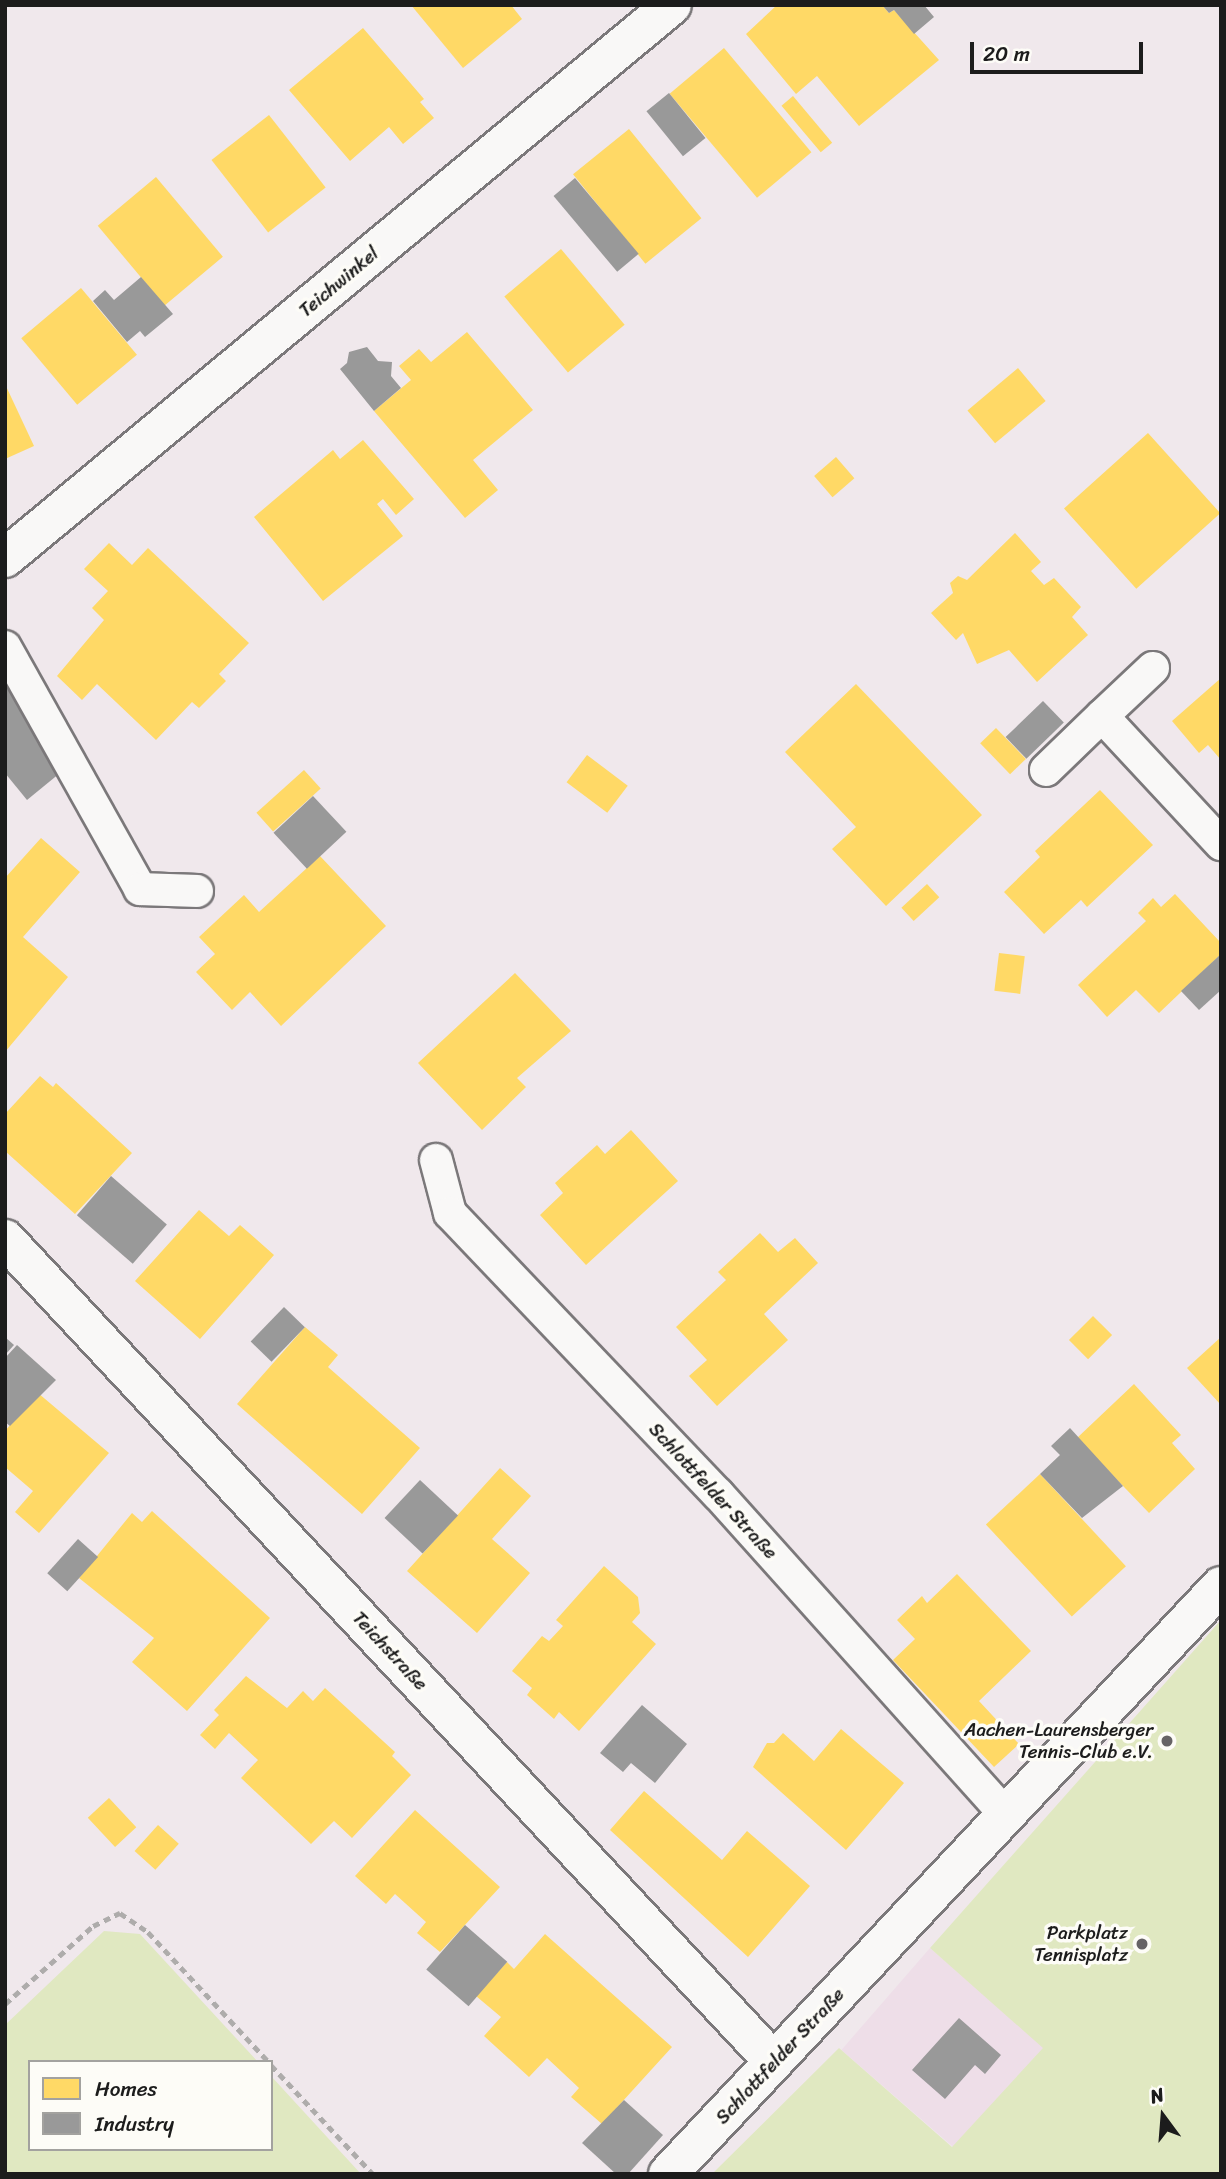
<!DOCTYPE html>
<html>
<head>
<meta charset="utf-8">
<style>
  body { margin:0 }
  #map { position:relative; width:1226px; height:2179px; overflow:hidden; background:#f0e8ec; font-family:Sriracha,sans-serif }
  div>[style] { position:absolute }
  .built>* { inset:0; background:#eedee8; transform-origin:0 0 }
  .green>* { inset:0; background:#e0e8c1 }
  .homes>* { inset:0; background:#ffd966; transform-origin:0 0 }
  .industry>* { inset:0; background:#999; transform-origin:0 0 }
  .path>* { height:4.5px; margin-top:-2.25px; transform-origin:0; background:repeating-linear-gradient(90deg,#aeacab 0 7px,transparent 0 12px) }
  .roads { filter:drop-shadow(2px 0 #7b787a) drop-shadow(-2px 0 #7b787a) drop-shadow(0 2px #7b787a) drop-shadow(0 -2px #7b787a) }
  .service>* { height:32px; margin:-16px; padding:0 16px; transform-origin:16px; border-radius:16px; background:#f9f8f7 }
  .minor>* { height:38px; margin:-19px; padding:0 19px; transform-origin:19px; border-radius:19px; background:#f9f8f7 }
  .dots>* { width:19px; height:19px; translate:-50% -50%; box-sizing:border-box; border:4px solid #fdfcf7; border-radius:50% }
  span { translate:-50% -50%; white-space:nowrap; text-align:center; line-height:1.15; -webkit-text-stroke:7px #fdfcf7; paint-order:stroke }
  .street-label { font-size:19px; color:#1c1c1c }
  .poi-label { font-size:19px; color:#1c1c1c }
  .right { translate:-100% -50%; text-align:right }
  .frame { position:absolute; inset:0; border:7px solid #1c1c1c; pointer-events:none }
  .legend { position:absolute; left:28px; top:2060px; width:245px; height:91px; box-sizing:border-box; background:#fdfcf7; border:2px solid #a3a29f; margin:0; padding:9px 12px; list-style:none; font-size:21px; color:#1c1c1c }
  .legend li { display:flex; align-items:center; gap:14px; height:35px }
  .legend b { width:35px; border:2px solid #a3a29f }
  .north { position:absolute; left:1128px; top:2081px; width:70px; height:70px; -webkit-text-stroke:5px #fdfcf7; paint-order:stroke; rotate:344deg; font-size:19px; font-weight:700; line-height:28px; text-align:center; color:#1c1c1c }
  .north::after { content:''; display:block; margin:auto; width:24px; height:32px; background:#1c1c1c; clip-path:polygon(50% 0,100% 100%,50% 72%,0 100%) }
  .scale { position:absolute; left:970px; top:42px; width:173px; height:32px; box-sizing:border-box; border:4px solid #1c1c1c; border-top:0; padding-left:9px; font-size:21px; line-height:24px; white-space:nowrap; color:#1c1c1c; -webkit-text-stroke:5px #fdfcf7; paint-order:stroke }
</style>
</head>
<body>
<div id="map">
  <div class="built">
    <i style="left:930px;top:1948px;width:152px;height:135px;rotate:41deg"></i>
  </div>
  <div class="green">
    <i style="clip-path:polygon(1221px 1620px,1221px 2174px,712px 2174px,839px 2048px,952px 2147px,1043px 2048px,930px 1948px)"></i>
    <i style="clip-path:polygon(104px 1931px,140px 1934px,258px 2062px,30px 2062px,30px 2149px,271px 2149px,271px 2076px,361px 2174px,5px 2174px,5px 2025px)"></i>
  </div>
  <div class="homes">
    <i style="clip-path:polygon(411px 5px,511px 5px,522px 19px,463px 68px)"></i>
    <i style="clip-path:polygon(777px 5px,882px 5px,889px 13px,894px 10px,939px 60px,859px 126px,817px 76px,796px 94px,746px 34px)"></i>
    <i style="clip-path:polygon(363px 28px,424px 99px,420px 102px,434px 118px,403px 144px,389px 127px,350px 161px,289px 90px)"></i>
    <i style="left:724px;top:48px;width:136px;height:71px;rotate:50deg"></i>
    <i style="left:793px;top:96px;width:61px;height:15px;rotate:50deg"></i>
    <i style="left:269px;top:115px;width:92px;height:73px;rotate:52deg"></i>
    <i style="left:629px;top:129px;width:115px;height:72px;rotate:51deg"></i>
    <i style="left:156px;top:177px;width:104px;height:76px;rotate:50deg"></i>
    <i style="left:561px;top:249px;width:99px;height:74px;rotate:50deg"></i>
    <i style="left:81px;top:288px;width:87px;height:78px;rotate:50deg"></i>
    <i style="clip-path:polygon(467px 332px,533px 410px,473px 460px,498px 490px,465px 518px,374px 411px,411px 380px,399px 366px,419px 349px,431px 362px)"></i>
    <i style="left:1018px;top:368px;width:43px;height:66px;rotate:50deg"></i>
    <i style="clip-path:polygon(5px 384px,34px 446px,5px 459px)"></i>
    <i style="left:1148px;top:433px;width:108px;height:113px;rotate:48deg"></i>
    <i style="clip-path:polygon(363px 440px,414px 499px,396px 515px,383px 499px,377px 504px,403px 536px,323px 601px,254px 517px,333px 450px,340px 459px)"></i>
    <i style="left:836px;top:457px;width:28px;height:29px;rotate:49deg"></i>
    <i style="clip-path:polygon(1015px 533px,1041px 562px,1031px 571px,1044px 585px,1054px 578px,1081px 607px,1072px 617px,1088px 635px,1037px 682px,1009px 650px,977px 664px,963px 633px,956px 640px,931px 613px,953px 593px,950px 583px,958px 576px,967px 580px)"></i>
    <i style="clip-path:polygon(109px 543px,132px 565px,148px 548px,249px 643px,219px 674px,226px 681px,199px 708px,192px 702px,156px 740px,97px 684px,82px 700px,57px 676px,104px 620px,92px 608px,108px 591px,84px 569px)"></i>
    <i style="clip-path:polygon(1221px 678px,1221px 760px,1208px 745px,1199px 753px,1172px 721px)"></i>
    <i style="clip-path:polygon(856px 684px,982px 815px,886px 906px,832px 849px,856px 827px,785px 752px)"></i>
    <i style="left:996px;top:728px;width:43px;height:22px;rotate:46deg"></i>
    <i style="left:587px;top:755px;width:51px;height:34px;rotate:37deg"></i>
    <i style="left:304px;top:770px;width:25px;height:64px;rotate:48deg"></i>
    <i style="clip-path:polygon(1100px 790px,1153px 845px,1087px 907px,1081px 900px,1044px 934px,1004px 892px,1040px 857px,1035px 851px)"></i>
    <i style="clip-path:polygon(41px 838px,80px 872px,23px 937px,68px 977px,5px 1052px,5px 878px)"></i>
    <i style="clip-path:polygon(320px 856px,386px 926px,281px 1026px,250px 992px,232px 1010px,196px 972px,215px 954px,199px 937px,244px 895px,259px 912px)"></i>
    <i style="left:927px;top:884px;width:18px;height:35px;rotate:47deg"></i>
    <i style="clip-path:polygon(1175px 894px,1221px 943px,1221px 954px,1159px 1013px,1136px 990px,1107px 1017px,1078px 985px,1146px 921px,1138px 913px,1153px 898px,1161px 907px)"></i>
    <i style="left:999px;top:953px;width:26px;height:38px;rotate:7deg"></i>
    <i style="clip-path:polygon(515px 973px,571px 1031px,517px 1078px,526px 1087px,482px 1130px,418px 1063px)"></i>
    <i style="clip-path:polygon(40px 1076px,53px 1087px,56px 1083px,132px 1153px,75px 1214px,5px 1151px,5px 1114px)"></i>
    <i style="clip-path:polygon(631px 1130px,678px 1181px,586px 1265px,540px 1215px,563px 1193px,555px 1183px,597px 1145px,605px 1154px)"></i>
    <i style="clip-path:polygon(199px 1210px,229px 1236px,240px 1225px,274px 1255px,200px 1339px,135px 1281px)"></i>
    <i style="clip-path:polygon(760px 1233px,778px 1252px,795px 1238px,818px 1263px,764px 1314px,788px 1340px,717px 1406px,689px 1376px,707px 1360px,676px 1327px,726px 1280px,718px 1272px)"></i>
    <i style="left:1093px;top:1316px;width:27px;height:34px;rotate:45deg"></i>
    <i style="clip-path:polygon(305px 1327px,338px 1355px,328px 1367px,420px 1448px,362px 1514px,237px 1404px)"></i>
    <i style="clip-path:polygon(1221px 1337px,1221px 1405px,1187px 1368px)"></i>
    <i style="clip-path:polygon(1134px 1384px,1181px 1435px,1172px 1443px,1195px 1469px,1149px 1513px,1077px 1438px)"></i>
    <i style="clip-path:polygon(38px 1393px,109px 1453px,39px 1533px,15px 1512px,33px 1491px,5px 1467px,5px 1431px)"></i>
    <i style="clip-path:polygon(500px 1468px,531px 1496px,492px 1539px,530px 1573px,477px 1633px,407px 1571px)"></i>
    <i style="left:1040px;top:1474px;width:126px;height:74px;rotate:47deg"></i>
    <i style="clip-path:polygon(152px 1511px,270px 1618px,187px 1711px,132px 1662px,154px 1638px,79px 1578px,132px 1513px,142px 1522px)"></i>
    <i style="clip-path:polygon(604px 1566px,638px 1597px,640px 1613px,632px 1622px,656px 1644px,579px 1731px,559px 1712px,554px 1719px,527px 1695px,532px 1688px,512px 1671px,542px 1636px,549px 1641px,563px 1626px,556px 1620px)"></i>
    <i style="clip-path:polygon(957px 1574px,1031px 1651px,979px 1701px,1019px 1744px,994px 1767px,893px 1660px,915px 1639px,897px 1620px,922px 1596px,927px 1603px)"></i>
    <i style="clip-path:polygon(246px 1676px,287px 1708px,303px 1691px,313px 1701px,325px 1688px,395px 1752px,392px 1756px,411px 1775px,352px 1838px,334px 1821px,311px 1844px,241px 1778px,258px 1760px,229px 1733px,215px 1749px,200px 1735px,219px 1715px,214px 1710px)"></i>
    <i style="clip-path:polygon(841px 1729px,904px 1783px,846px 1850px,753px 1767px,767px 1743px,774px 1743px,783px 1733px,814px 1761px)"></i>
    <i style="clip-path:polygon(644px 1791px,722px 1860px,747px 1831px,810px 1886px,748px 1957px,610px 1830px)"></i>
    <i style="left:109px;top:1798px;width:40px;height:29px;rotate:47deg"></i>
    <i style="clip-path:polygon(415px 1810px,500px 1887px,440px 1952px,417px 1933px,426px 1922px,395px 1894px,386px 1904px,355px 1876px)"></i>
    <i style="left:158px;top:1825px;width:28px;height:35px;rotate:42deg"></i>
    <i style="clip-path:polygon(545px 1934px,672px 2047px,602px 2124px,571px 2097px,579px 2088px,547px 2058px,529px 2077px,484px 2036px,501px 2017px,476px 1996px,507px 1962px,514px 1969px)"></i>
  </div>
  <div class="industry">
    <i style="clip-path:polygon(882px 5px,924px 5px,934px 17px,914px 34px,894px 10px,889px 13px)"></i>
    <i style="left:669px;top:93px;width:58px;height:29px;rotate:51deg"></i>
    <i style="left:575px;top:178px;width:99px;height:28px;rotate:50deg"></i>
    <i style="clip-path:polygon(141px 277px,173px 314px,145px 337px,140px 331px,127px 342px,93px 301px,105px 290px,114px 300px)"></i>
    <i style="clip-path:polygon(367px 347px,378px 361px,392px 362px,391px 376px,401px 388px,374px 411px,340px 369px,347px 363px,349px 352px)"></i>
    <i style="clip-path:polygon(5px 679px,60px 773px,27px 800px,5px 773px)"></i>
    <i style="left:1043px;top:701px;width:30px;height:52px;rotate:46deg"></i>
    <i style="left:313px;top:796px;width:49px;height:54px;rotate:47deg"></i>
    <i style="clip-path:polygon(1221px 954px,1221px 990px,1199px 1010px,1181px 991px)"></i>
    <i style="left:111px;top:1176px;width:74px;height:52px;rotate:41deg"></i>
    <i style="left:284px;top:1307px;width:29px;height:48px;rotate:44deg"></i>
    <i style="clip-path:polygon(5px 1337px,14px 1345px,5px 1355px)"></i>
    <i style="clip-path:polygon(17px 1345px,56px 1380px,10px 1426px,5px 1422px,5px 1358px)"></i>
    <i style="clip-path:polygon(1070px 1428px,1123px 1486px,1082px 1518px,1040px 1474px,1060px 1455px,1051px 1446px)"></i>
    <i style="left:420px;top:1480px;width:52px;height:52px;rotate:43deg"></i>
    <i style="left:78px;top:1539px;width:27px;height:46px;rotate:42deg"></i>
    <i style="clip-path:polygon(642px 1705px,687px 1744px,655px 1783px,631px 1763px,623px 1772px,600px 1753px)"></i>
    <i style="left:465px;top:1925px;width:56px;height:59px;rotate:41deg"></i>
    <i style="clip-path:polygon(959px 2018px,1001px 2055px,985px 2074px,975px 2065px,945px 2099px,912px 2070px)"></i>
    <i style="clip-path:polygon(624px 2100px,663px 2135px,628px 2174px,616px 2174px,582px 2143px)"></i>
  </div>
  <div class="path">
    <i style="left:5px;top:2004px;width:118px;rotate:-41.6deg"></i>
    <i style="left:93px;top:1926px;width:30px;rotate:-26deg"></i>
    <i style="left:120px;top:1913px;width:34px;rotate:34deg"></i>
    <i style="left:148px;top:1932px;width:178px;rotate:47.1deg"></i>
    <i style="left:271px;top:2065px;width:149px;rotate:46.9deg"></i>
  </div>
  <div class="roads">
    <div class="service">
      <i style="left:5px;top:647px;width:277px;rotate:60.8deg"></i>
      <i style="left:140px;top:889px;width:57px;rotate:2deg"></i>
      <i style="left:1153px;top:668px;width:70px;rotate:136.7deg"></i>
      <i style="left:1102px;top:716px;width:175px;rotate:47.1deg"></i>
      <i style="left:1046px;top:770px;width:78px;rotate:-44deg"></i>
      <i style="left:436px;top:1160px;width:55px;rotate:75.2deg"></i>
      <i style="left:450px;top:1213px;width:388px;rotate:46.4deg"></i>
      <i style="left:718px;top:1494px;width:433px;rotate:48.1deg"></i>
    </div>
    <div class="minor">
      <i style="left:5px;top:558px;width:866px;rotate:-39.66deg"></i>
      <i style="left:5px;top:1239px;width:1126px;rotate:46.94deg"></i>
      <i style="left:668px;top:2174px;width:807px;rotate:-46.76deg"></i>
    </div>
  </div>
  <div class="dots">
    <i style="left:1167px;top:1741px;background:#666365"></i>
    <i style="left:1142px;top:1944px;background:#666365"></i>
  </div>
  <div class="street-label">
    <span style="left:339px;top:282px;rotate:-40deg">Teichwinkel</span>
    <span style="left:713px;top:1491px;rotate:47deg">Schlottfelder Straße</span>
    <span style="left:390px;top:1651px;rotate:47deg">Teichstraße</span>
    <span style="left:780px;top:2056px;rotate:-47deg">Schlottfelder Straße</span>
  </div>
  <div class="poi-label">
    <span class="right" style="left:1153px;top:1741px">Aachen-Laurensberger<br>Tennis-Club e.V.</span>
    <span class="right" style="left:1128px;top:1944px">Parkplatz<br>Tennisplatz</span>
  </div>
  <div class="frame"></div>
  <ul class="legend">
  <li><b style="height:19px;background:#ffd966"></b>Homes</li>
  <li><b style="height:19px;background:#999"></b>Industry</li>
  </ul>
  <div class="north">N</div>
  <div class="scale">20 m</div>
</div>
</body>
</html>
